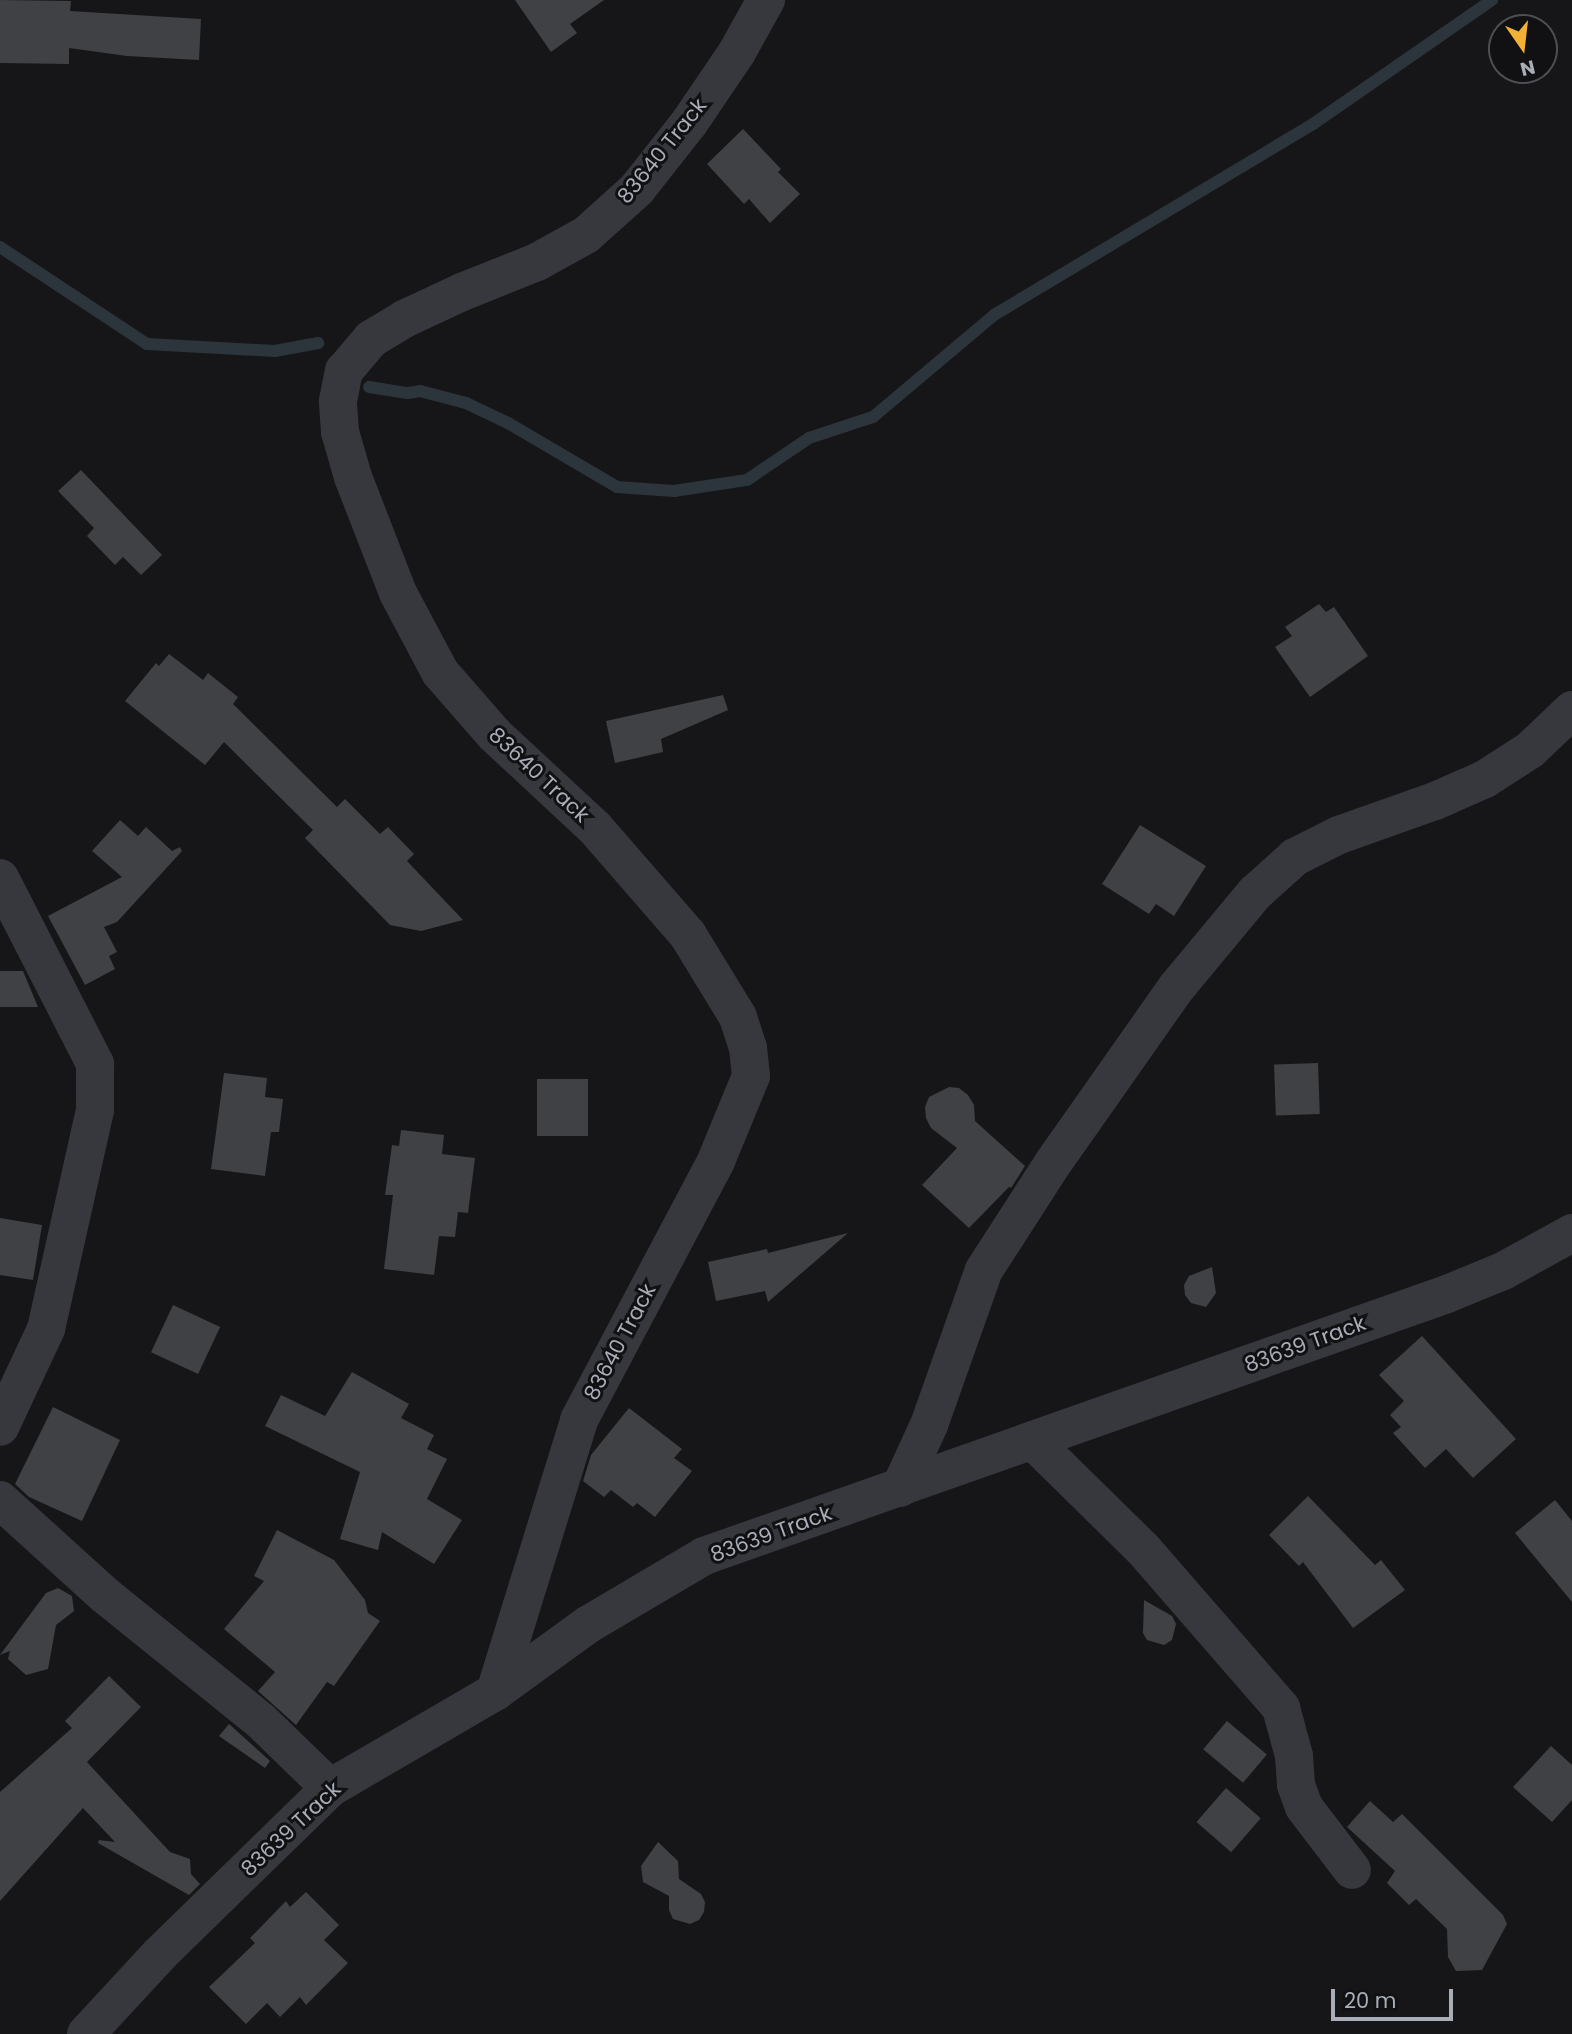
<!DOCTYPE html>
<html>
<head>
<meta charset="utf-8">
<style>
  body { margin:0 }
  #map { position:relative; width:1572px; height:2034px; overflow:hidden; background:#161618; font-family:Poppins,sans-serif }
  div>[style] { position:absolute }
  .stream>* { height:12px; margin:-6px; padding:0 6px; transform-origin:6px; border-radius:6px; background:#2c353c }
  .building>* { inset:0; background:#404145; transform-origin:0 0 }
  .minor>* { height:38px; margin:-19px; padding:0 19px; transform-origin:19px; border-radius:19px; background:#37383d }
  .tertiary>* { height:38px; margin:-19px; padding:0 19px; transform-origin:19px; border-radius:19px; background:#37383d }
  span { translate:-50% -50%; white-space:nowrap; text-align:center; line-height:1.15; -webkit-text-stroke:6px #111113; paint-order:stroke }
  .street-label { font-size:21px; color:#a8adb8 }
  .north { position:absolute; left:1488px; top:14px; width:70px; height:70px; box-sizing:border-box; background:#111113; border:2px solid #4d4f55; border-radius:50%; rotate:166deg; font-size:19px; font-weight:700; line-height:28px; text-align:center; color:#a8adb8 }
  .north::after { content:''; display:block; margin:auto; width:24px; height:32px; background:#f2b134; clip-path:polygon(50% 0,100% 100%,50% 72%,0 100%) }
  .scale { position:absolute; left:1331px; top:1989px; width:122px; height:32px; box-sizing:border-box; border:4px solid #a8adb8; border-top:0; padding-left:9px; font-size:21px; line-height:24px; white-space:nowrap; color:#a8adb8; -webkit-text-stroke:5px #111113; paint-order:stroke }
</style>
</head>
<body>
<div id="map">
  <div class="stream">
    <i style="left:0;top:247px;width:176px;rotate:33.4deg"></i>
    <i style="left:147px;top:344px;width:128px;rotate:3.1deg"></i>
    <i style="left:275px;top:351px;width:44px;rotate:-10.5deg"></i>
    <i style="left:369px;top:387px;width:39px;rotate:9deg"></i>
    <i style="left:408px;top:393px;width:12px;rotate:-9deg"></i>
    <i style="left:420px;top:391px;width:48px;rotate:14.6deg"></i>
    <i style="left:466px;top:403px;width:47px;rotate:25.5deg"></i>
    <i style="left:508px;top:423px;width:126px;rotate:30.4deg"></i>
    <i style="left:617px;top:487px;width:57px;rotate:4deg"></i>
    <i style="left:674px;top:491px;width:74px;rotate:-8.6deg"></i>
    <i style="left:747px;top:480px;width:75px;rotate:-34.1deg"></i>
    <i style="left:809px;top:438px;width:67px;rotate:-18.2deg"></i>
    <i style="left:873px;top:417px;width:158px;rotate:-40.1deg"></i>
    <i style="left:994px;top:315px;width:372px;rotate:-30.9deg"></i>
    <i style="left:1313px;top:124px;width:218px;rotate:-34.7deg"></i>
  </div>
  <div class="building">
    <i style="clip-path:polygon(0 0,71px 1px,70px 11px,201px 19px,199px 60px,127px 56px,69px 48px,69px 64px,0 63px)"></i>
    <i style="clip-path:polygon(515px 0,604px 0,570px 24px,577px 33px,551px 52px)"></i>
    <i style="clip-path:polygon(743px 129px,781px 169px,778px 172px,800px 194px,770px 223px,749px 199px,744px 204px,707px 164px)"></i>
    <i style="clip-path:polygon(81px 470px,162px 555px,141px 575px,123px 557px,115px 565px,87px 536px,94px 528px,58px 491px)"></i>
    <i style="clip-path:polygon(1319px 604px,1326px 612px,1334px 607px,1368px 656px,1310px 697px,1275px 647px,1292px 636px,1285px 627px)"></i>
    <i style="clip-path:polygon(169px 654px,203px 680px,208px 673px,238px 697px,233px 704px,337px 807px,345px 799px,380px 834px,388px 827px,414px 854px,407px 861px,463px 920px,421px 931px,390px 925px,305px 838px,313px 830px,224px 742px,205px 765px,125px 701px,156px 663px,159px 666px)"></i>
    <i style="clip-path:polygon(723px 695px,728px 710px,661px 739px,663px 752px,615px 763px,606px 721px)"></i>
    <i style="clip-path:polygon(120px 820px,138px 836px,146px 827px,172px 851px,180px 847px,182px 851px,117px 922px,104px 927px,117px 952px,109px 956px,115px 969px,85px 985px,48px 916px,122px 877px,92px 851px)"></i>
    <i style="clip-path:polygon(1140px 825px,1206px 866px,1174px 916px,1156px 904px,1149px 914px,1102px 884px)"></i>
    <i style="clip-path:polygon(0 971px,23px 971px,38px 1007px,0 1007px)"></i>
    <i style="left:1318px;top:1063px;width:51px;height:44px;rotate:88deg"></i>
    <i style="clip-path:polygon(224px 1073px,267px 1078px,265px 1097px,283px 1099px,279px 1132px,271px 1132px,265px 1176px,211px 1169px)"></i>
    <i style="left:588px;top:1079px;width:57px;height:51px;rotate:90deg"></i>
    <i style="clip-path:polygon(949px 1087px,959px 1088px,968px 1095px,974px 1105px,975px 1121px,1025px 1166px,1011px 1188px,1009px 1187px,969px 1228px,922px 1185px,957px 1148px,931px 1128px,926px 1118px,925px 1107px,929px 1097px)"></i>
    <i style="clip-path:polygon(401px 1130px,444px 1135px,442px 1154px,475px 1158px,468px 1213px,458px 1212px,455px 1237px,439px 1236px,434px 1275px,384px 1269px,393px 1195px,385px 1195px,392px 1145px,399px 1146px)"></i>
    <i style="clip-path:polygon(0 1218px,42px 1225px,33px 1280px,0 1275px)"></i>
    <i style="clip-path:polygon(848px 1233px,768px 1302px,765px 1291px,716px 1301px,708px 1262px,767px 1249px,768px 1253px)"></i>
    <i style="clip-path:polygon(1212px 1267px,1216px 1293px,1206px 1307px,1191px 1303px,1185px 1295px,1184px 1285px,1189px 1276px)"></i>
    <i style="left:173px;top:1305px;width:52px;height:52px;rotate:25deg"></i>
    <i style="clip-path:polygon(1422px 1336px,1516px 1439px,1473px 1478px,1446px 1449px,1425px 1468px,1393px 1433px,1401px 1427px,1390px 1415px,1404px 1401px,1379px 1375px)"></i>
    <i style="clip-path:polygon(352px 1372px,409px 1404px,401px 1418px,434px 1435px,427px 1449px,447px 1459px,427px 1499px,462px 1520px,434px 1564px,382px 1532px,378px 1550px,340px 1539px,360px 1472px,265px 1426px,281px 1395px,325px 1416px)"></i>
    <i style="clip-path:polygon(53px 1407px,120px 1440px,82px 1521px,29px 1497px,15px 1484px)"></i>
    <i style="clip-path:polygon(629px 1408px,682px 1449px,674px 1458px,692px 1471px,655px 1517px,637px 1503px,633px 1507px,611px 1490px,604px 1497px,583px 1481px,591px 1455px)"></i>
    <i style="clip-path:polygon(1308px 1496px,1375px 1565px,1381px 1560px,1405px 1590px,1353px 1628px,1303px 1562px,1299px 1566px,1269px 1535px)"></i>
    <i style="clip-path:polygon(1555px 1500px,1572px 1521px,1572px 1602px,1515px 1533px)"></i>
    <i style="clip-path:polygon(277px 1530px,334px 1560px,365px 1600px,368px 1613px,380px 1621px,334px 1686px,327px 1682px,296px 1725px,258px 1691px,275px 1672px,224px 1629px,264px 1581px,254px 1576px)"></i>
    <i style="clip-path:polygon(58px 1588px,72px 1596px,74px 1611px,56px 1625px,48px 1669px,26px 1675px,8px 1659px,10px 1651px,0 1655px,46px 1593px)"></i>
    <i style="clip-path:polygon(1144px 1600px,1172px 1616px,1176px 1624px,1172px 1640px,1164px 1645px,1147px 1640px,1143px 1633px)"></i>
    <i style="clip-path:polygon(109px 1676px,141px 1707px,87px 1762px,170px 1852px,190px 1859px,191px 1874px,200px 1884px,189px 1895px,98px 1843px,99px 1840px,115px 1842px,83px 1808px,0 1901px,0 1792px,72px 1728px,65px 1721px)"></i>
    <i style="left:1227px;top:1721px;width:52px;height:37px;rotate:40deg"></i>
    <i style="clip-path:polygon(229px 1724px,270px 1761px,265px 1768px,219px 1736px)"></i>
    <i style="clip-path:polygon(1551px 1746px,1572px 1765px,1572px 1800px,1552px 1822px,1513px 1787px)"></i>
    <i style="left:1226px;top:1788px;width:46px;height:45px;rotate:41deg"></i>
    <i style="clip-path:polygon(1370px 1801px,1393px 1822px,1402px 1814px,1503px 1915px,1507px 1924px,1482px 1970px,1456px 1971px,1448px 1957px,1447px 1929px,1416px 1899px,1409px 1905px,1387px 1883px,1395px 1871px,1347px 1827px)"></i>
    <i style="clip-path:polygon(658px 1842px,678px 1861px,679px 1879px,701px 1894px,705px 1902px,704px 1912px,699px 1920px,690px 1924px,673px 1919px,669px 1910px,669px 1896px,643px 1882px,641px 1866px)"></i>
    <i style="clip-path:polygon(306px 1892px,339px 1925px,324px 1940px,348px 1963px,306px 2005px,300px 1997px,280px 2017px,267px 2003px,246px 2024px,209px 1987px,255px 1943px,250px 1938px,286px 1901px,290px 1907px)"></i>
  </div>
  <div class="minor">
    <i style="left:0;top:878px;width:209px;rotate:62.9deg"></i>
    <i style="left:95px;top:1064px;width:46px;rotate:90deg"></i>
    <i style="left:95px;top:1110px;width:224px;rotate:102.6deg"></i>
    <i style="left:46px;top:1329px;width:108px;rotate:115.1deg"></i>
    <i style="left:1033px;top:1441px;width:154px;rotate:44.5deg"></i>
    <i style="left:1143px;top:1549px;width:211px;rotate:49deg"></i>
    <i style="left:1281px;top:1708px;width:50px;rotate:74.8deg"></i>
    <i style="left:1294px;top:1756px;width:29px;rotate:86deg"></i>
    <i style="left:1296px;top:1785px;width:23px;rotate:70deg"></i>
    <i style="left:1304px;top:1807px;width:79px;rotate:52.7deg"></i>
    <i style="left:900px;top:1488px;width:69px;rotate:-65.3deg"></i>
    <i style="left:929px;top:1425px;width:164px;rotate:-70.5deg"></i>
    <i style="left:984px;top:1270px;width:127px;rotate:-57.2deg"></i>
    <i style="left:1053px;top:1163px;width:214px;rotate:-54.9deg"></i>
    <i style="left:1176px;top:988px;width:124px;rotate:-50.3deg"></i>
    <i style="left:1255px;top:893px;width:54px;rotate:-42deg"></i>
    <i style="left:1295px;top:857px;width:49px;rotate:-26.6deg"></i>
    <i style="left:1339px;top:835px;width:102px;rotate:-19.5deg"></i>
    <i style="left:1435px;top:801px;width:55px;rotate:-23.7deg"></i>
    <i style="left:1485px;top:779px;width:54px;rotate:-32.8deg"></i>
    <i style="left:1530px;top:750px;width:58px;rotate:-43.6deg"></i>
    <i style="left:0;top:1500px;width:143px;rotate:42.2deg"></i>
    <i style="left:106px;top:1596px;width:199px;rotate:38.9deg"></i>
    <i style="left:261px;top:1721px;width:96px;rotate:44.2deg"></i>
    <i style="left:495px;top:1692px;width:285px;rotate:-72.8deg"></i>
    <i style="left:579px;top:1420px;width:293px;rotate:-62.1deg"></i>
    <i style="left:716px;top:1161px;width:92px;rotate:-67.6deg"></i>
    <i style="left:751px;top:1076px;width:28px;rotate:-96deg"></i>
    <i style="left:748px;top:1048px;width:33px;rotate:-108deg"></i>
    <i style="left:738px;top:1017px;width:96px;rotate:-121.4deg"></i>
    <i style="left:688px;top:935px;width:142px;rotate:-131deg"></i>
    <i style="left:595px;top:828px;width:138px;rotate:-137.1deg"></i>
    <i style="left:494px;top:734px;width:82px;rotate:-131.1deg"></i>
    <i style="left:440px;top:672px;width:89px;rotate:-118deg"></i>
    <i style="left:398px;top:593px;width:124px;rotate:-111.2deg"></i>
    <i style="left:353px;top:477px;width:47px;rotate:-106.1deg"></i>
    <i style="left:340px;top:432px;width:31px;rotate:-94deg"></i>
    <i style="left:338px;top:401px;width:31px;rotate:-79deg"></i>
    <i style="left:344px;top:371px;width:42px;rotate:-49.8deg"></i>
    <i style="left:371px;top:339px;width:39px;rotate:-31deg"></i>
    <i style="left:404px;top:319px;width:64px;rotate:-25deg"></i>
    <i style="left:462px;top:292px;width:81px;rotate:-21.8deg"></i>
    <i style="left:537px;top:262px;width:56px;rotate:-28.9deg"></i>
    <i style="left:586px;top:235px;width:69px;rotate:-42deg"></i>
    <i style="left:637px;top:189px;width:84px;rotate:-51.8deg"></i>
    <i style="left:689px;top:123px;width:86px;rotate:-55.9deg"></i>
    <i style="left:737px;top:52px;width:60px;rotate:-60.9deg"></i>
  </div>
  <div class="tertiary">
    <i style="left:86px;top:2034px;width:109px;rotate:-47.2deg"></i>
    <i style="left:160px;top:1954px;width:238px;rotate:-44.3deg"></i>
    <i style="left:330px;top:1788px;width:191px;rotate:-30.2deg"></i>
    <i style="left:495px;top:1692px;width:116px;rotate:-35.9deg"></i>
    <i style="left:589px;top:1624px;width:134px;rotate:-30.6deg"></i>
    <i style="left:704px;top:1556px;width:788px;rotate:-19.42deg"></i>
    <i style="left:1447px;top:1294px;width:61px;rotate:-22.3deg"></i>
    <i style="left:1503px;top:1271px;width:79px;rotate:-28.8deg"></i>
  </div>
  <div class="street-label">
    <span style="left:662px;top:151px;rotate:-51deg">83640 Track</span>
    <span style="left:539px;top:775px;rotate:43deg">83640 Track</span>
    <span style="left:620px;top:1342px;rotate:-62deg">83640 Track</span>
    <span style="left:1305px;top:1344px;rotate:-20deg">83639 Track</span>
    <span style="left:771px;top:1534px;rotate:-20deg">83639 Track</span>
    <span style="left:291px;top:1829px;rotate:-43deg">83639 Track</span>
  </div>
  <div class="north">N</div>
  <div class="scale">20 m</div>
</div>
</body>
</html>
